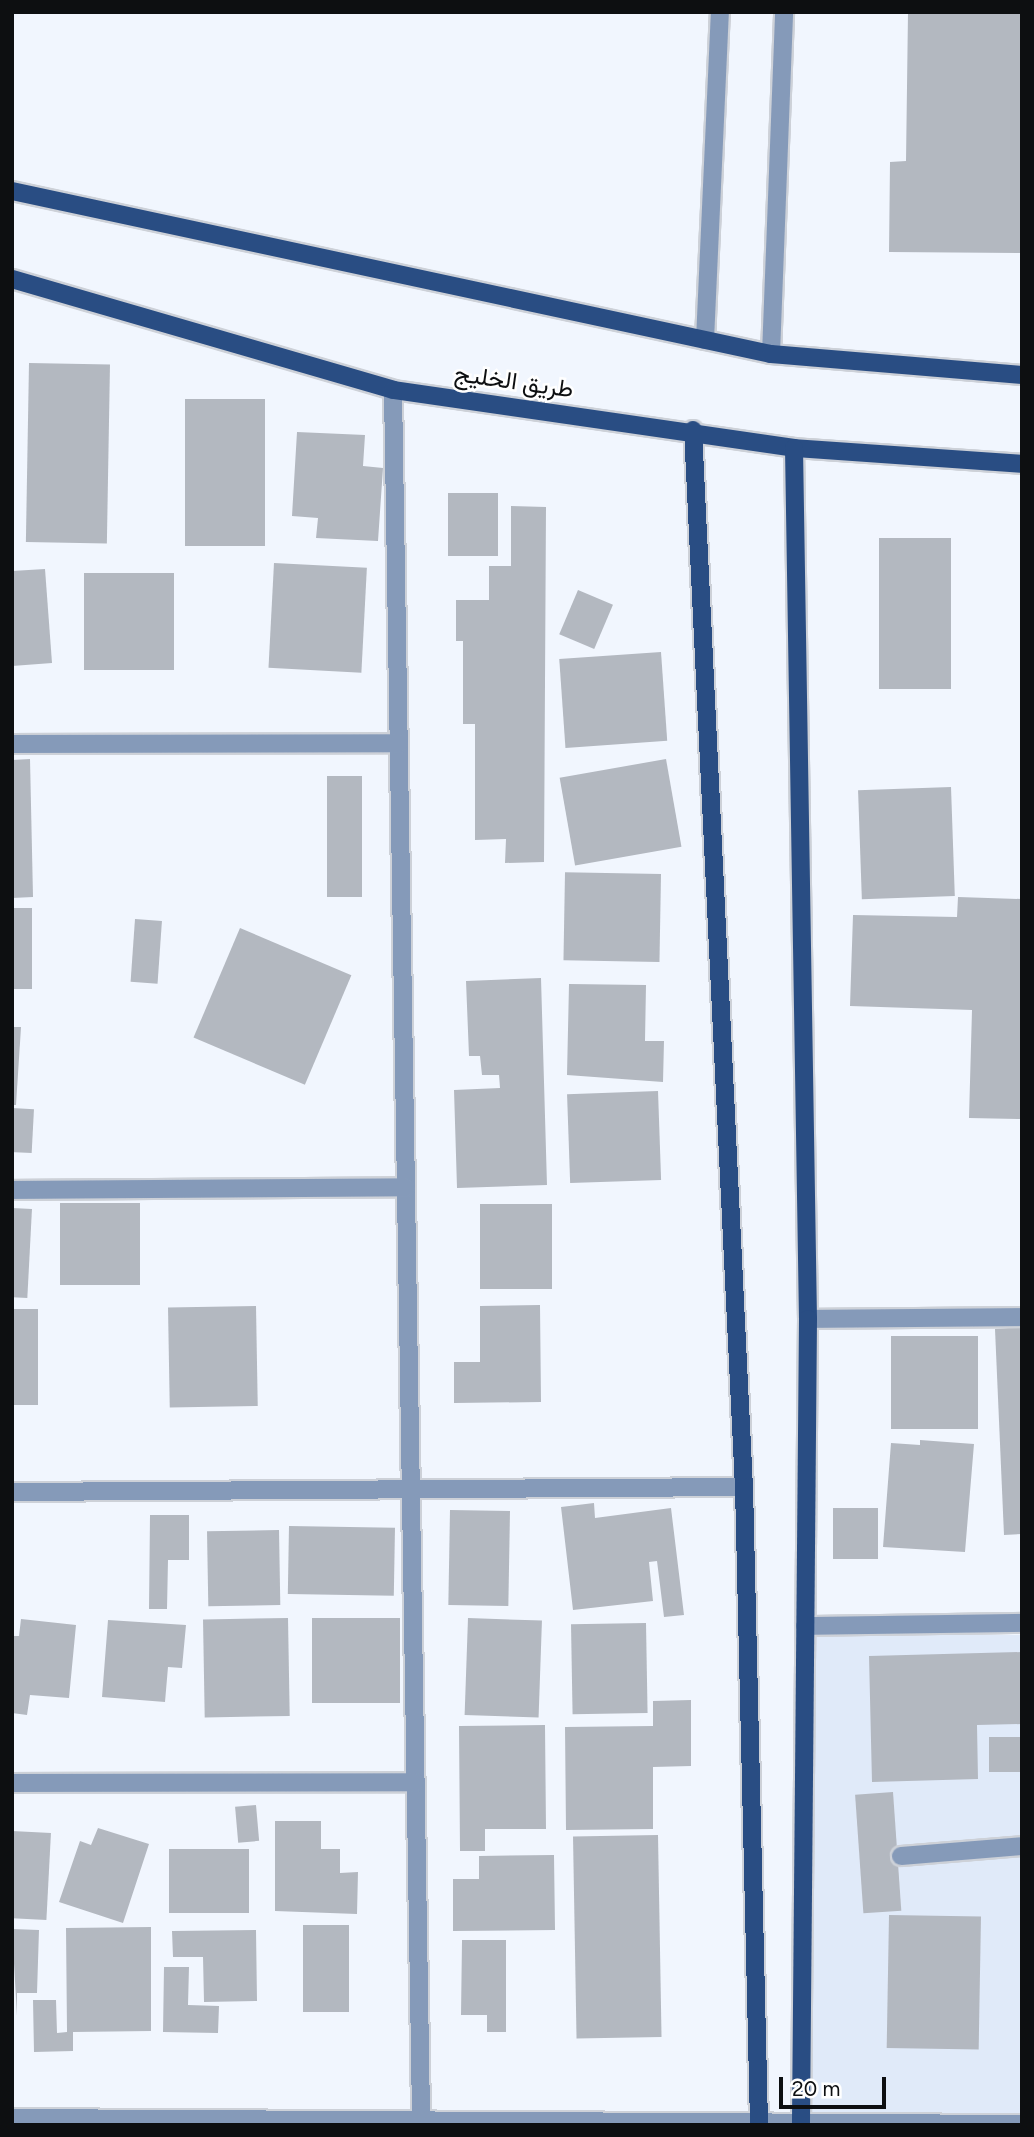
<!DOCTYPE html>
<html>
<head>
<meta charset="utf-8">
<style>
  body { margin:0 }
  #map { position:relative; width:1034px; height:2137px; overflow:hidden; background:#f1f6fe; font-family:Figtree,Vazirmatn,sans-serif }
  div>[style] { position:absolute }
  .built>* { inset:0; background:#e0eaf9; transform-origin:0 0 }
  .building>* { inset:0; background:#b3b8c0; transform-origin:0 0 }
  .roads { filter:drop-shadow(2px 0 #cdd1d8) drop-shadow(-2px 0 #cdd1d8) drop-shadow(0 2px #cdd1d8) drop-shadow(0 -2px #cdd1d8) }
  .minor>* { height:18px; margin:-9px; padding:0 9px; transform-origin:9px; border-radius:9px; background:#859ab9 }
  .major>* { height:18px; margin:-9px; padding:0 9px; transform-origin:9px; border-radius:9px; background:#294d83 }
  span { translate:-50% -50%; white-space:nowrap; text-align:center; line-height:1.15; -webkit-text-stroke:5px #fff; paint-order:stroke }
  .street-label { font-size:24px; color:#0d0f11 }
  .frame { position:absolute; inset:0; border:14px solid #0d0f11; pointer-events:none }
  .scale { position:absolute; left:779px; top:2077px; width:107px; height:32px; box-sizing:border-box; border:4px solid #0d0f11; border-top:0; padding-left:9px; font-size:21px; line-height:24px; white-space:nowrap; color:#0d0f11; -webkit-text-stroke:5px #fff; paint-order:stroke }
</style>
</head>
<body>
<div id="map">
  <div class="built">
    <i style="left:812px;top:1635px;width:210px;height:490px"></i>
  </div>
  <div class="building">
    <i style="clip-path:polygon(908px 12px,1022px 12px,1022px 253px,889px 252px,890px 162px,906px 161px)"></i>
    <i style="left:29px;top:363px;width:81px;height:179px;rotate:1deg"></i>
    <i style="left:185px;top:399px;width:80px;height:147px"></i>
    <i style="clip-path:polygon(297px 432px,365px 435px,363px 466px,383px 468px,378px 541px,316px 538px,318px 518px,292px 516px)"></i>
    <i style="left:448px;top:493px;width:50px;height:63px"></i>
    <i style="clip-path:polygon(511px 506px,546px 507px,544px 862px,505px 863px,506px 839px,475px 840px,475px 724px,463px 724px,463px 641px,456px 641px,456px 600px,489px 600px,489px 566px,511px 566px)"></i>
    <i style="left:879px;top:538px;width:72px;height:151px"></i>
    <i style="left:274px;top:563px;width:93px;height:105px;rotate:3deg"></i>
    <i style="clip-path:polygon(45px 569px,52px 663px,12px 666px,12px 571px)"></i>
    <i style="left:84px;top:573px;width:90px;height:97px"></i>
    <i style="left:578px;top:590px;width:38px;height:48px;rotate:23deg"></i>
    <i style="left:661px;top:652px;width:89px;height:102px;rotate:86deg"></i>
    <i style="clip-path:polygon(30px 759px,33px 897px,12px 898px,12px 760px)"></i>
    <i style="left:666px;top:759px;width:89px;height:108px;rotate:80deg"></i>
    <i style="left:327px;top:776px;width:35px;height:121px"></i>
    <i style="left:951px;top:787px;width:109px;height:93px;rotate:88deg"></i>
    <i style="left:661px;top:874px;width:88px;height:96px;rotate:91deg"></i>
    <i style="clip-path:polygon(958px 897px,1022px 899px,1022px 1119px,969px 1118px,972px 1010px,850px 1006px,853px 915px,957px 917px)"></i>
    <i style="left:12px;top:908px;width:20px;height:81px"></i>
    <i style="left:135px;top:919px;width:27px;height:63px;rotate:4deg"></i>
    <i style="left:240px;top:928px;width:121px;height:119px;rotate:23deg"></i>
    <i style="clip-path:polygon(541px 978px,547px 1185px,457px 1188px,454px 1090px,500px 1088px,499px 1075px,482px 1075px,480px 1056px,469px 1056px,466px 981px)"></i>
    <i style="clip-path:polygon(569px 984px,646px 985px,645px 1041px,664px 1041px,663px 1082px,567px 1075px)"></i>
    <i style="clip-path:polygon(12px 1027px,21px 1027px,16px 1105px,12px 1105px)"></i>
    <i style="left:658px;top:1091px;width:89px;height:91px;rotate:88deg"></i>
    <i style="left:12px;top:1108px;width:22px;height:44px;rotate:3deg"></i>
    <i style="left:140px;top:1203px;width:82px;height:80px;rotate:90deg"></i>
    <i style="left:552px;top:1204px;width:85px;height:72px;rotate:90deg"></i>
    <i style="left:12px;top:1208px;width:20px;height:89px;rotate:3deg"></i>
    <i style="clip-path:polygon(540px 1305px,541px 1402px,454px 1403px,454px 1362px,480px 1362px,480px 1306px)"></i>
    <i style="left:256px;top:1306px;width:100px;height:88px;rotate:89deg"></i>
    <i style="left:12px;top:1309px;width:26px;height:96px"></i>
    <i style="clip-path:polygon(1022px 1327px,1022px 1534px,1004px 1535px,995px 1329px)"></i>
    <i style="left:891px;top:1336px;width:87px;height:93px"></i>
    <i style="clip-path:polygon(920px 1440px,974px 1444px,965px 1552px,883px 1547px,891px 1443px,920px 1445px)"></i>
    <i style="clip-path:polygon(594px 1503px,595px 1518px,671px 1508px,684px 1615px,664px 1617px,657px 1561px,649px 1562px,653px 1601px,573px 1610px,561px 1507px)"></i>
    <i style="left:833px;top:1508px;width:45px;height:51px"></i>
    <i style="left:450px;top:1510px;width:60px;height:95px;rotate:1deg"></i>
    <i style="clip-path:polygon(150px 1515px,189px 1515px,189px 1560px,168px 1560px,167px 1609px,149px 1609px)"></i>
    <i style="left:289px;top:1526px;width:106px;height:68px;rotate:1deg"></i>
    <i style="left:279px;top:1530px;width:75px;height:72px;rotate:89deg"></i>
    <i style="left:288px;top:1618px;width:98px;height:85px;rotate:89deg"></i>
    <i style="left:400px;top:1618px;width:85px;height:88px;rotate:90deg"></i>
    <i style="left:468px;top:1618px;width:74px;height:97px;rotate:2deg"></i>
    <i style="clip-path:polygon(21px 1619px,76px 1625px,69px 1698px,30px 1695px,27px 1715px,12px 1713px,12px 1636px,19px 1636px)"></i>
    <i style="clip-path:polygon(108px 1620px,186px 1625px,182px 1668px,168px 1667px,165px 1702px,102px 1697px)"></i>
    <i style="left:646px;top:1623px;width:90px;height:75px;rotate:89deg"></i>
    <i style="clip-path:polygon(1022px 1652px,1022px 1724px,977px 1725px,978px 1779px,872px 1782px,869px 1656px)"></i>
    <i style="clip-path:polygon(691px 1700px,691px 1766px,653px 1767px,653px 1829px,566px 1830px,565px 1727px,653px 1726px,653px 1701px)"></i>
    <i style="clip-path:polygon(545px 1725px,546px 1829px,485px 1829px,485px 1851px,460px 1851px,459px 1726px)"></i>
    <i style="left:989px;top:1737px;width:33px;height:35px"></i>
    <i style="left:893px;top:1792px;width:119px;height:38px;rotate:86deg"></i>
    <i style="left:256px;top:1805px;width:36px;height:21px;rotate:85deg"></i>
    <i style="clip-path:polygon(275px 1821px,321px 1821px,321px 1849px,340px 1849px,340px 1873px,358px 1872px,357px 1914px,275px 1911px)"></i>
    <i style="clip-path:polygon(98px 1828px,149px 1844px,123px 1923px,59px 1902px,80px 1841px,91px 1845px)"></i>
    <i style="left:12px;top:1831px;width:39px;height:87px;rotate:3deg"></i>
    <i style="left:658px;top:1835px;width:202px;height:85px;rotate:89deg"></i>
    <i style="left:249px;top:1849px;width:64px;height:80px;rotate:90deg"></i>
    <i style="clip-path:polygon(554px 1855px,555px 1930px,453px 1931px,453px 1879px,479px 1879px,479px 1856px)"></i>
    <i style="left:889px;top:1915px;width:92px;height:133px;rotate:1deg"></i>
    <i style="left:303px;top:1925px;width:46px;height:87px"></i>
    <i style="clip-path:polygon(151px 1927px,151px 2031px,73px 2032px,73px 2051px,34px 2052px,33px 2000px,56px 2000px,57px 2033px,67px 2032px,66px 1928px)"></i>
    <i style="clip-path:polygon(12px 1929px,39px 1930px,37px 1993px,17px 1993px,17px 2016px)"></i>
    <i style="clip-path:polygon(256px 1930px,257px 2001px,204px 2002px,203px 1957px,173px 1957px,172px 1931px)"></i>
    <i style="clip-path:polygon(462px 1940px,506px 1940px,506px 2032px,487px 2032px,487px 2015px,461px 2015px)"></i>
    <i style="clip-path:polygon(164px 1967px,189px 1967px,188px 2005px,219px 2006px,218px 2033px,163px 2032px)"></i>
  </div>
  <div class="roads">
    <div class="minor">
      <i style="left:705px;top:340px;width:328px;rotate:-87.4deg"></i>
      <i style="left:771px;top:354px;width:342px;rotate:-87.8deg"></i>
      <i style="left:393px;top:390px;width:1729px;rotate:89.07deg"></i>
      <i style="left:12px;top:744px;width:387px;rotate:-0.1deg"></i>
      <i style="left:12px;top:1190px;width:394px;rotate:-0.4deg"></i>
      <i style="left:808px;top:1319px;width:214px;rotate:-0.5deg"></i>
      <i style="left:12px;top:1492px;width:732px;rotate:-0.39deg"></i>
      <i style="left:805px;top:1626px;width:217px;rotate:-0.8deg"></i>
      <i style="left:12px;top:1783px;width:403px;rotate:-0.1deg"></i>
      <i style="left:901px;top:1856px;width:121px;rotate:-4.7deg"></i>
      <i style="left:12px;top:2118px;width:1010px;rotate:0.34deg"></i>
    </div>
    <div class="major">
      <i style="left:12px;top:191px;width:776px;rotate:12.12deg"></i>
      <i style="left:771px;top:354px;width:252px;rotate:4.8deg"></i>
      <i style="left:12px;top:279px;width:397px;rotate:16.2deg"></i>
      <i style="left:393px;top:390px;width:405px;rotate:8.2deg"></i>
      <i style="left:794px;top:448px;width:229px;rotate:4deg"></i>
      <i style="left:693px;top:430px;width:1058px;rotate:87.24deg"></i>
      <i style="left:744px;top:1487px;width:638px;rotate:88.65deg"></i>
      <i style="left:794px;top:448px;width:871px;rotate:89.08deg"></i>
      <i style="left:808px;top:1319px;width:806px;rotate:90.5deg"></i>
    </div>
  </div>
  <div class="street-label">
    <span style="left:514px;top:381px;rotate:8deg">طريق الخليج</span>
  </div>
  <div class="frame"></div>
  <div class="scale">20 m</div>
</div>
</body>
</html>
